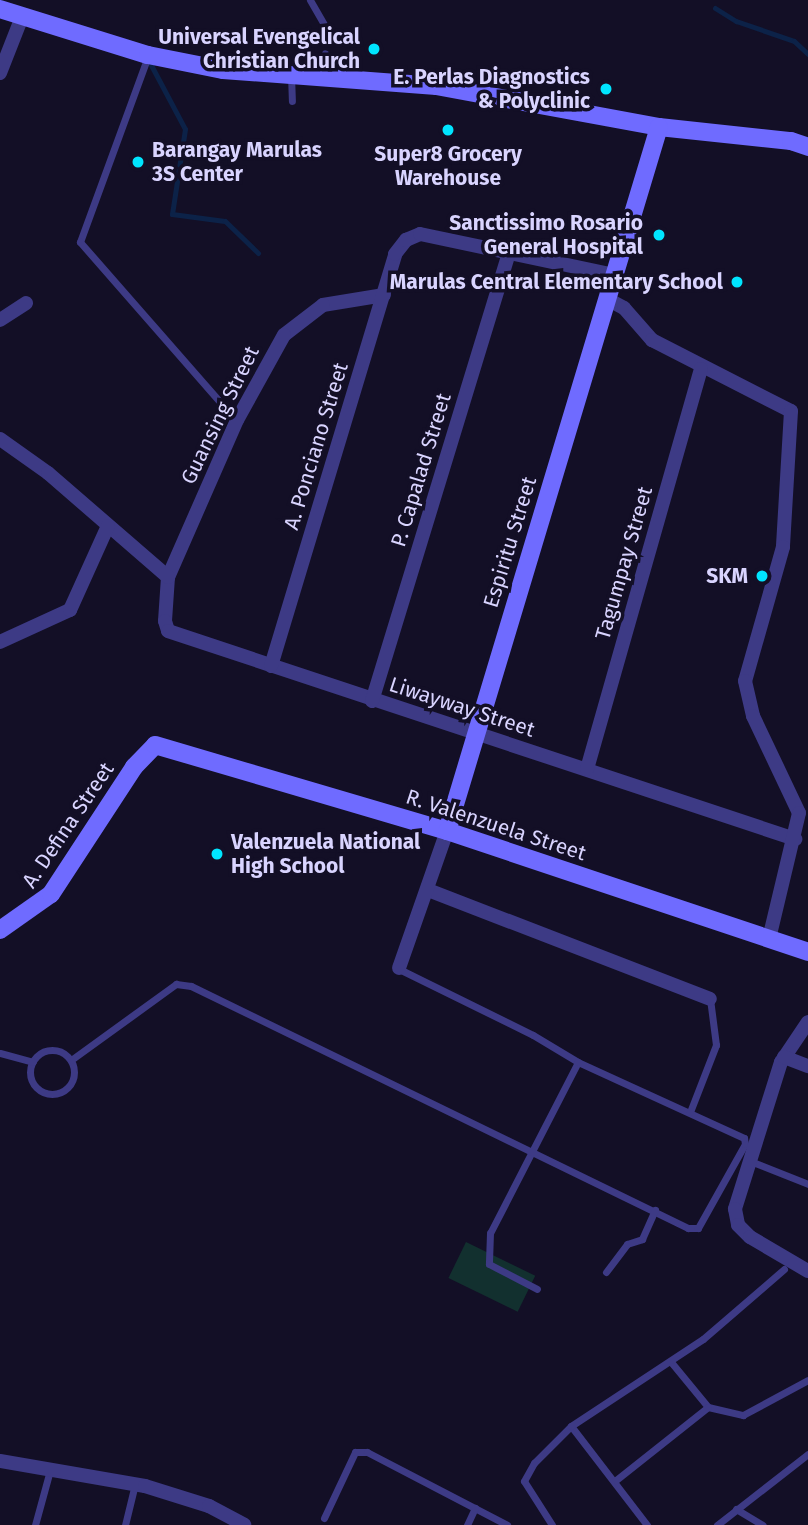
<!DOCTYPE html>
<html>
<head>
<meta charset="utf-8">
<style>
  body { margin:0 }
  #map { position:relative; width:808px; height:1525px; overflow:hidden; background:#130f26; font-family:"Fira Sans",sans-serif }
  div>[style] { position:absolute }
  .green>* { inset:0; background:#12302f; transform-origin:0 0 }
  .stream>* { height:5px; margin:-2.5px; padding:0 2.5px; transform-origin:2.5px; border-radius:2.5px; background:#0c2248 }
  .lane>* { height:7px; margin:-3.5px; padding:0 3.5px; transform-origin:3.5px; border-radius:3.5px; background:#3d3a85 }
  .lane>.ring { margin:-3.5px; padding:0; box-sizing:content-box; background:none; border:7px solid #3d3a85; border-radius:50% }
  .street>* { height:14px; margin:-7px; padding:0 7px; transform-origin:7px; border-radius:7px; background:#3d3a85 }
  .secondary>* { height:18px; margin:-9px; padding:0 9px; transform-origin:9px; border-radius:9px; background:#6f6bff }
  .dots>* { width:19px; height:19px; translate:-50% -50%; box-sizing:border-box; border:4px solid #130f26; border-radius:50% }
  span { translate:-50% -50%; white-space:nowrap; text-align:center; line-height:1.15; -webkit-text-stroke:7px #130f26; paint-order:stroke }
  .poi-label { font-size:21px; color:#d9d4ff; font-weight:700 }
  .right { translate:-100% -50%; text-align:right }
  .left { translate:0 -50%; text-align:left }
  .street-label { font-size:21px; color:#d9d4ff }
</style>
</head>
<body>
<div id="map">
  <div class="green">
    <i style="left:466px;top:1242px;width:77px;height:40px;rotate:26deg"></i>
  </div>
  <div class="stream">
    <i style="left:715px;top:8px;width:25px;rotate:32deg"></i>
    <i style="left:736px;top:21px;width:61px;rotate:19deg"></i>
    <i style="left:794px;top:41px;width:19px;rotate:43deg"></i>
    <i style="left:151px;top:65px;width:72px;rotate:62deg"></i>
    <i style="left:185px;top:129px;width:86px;rotate:98.7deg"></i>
    <i style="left:172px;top:214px;width:53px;rotate:7.5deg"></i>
    <i style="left:225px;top:221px;width:46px;rotate:44.1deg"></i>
  </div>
  <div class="lane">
    <i style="left:310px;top:0;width:34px;rotate:60deg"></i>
    <i style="left:148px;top:56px;width:198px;rotate:110.1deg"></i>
    <i style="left:80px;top:242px;width:237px;rotate:48.8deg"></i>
    <i style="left:291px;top:75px;width:26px;rotate:88deg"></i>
    <i style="left:321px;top:76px;width:23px;rotate:-80deg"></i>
    <i style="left:399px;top:969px;width:149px;rotate:26.2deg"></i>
    <i style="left:533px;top:1035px;width:52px;rotate:31deg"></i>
    <i style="left:578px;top:1062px;width:192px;rotate:117.2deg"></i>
    <i style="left:490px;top:1233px;width:31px;rotate:92deg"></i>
    <i style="left:489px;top:1264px;width:54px;rotate:27.5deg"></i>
    <i class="ring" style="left:30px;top:1050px;width:37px;height:37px"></i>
    <i style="left:0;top:1053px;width:34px;rotate:15deg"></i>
    <i style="left:71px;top:1060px;width:130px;rotate:-35.9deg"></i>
    <i style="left:176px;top:984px;width:15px;rotate:8deg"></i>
    <i style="left:191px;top:986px;width:553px;rotate:25.96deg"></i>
    <i style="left:688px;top:1228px;width:10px"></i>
    <i style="left:698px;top:1228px;width:96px;rotate:-60.8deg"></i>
    <i style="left:745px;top:1144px;width:6px;rotate:-99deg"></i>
    <i style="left:744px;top:1138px;width:183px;rotate:-155.4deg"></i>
    <i style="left:690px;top:1112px;width:72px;rotate:-68.8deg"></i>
    <i style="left:716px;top:1045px;width:46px;rotate:-97.4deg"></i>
    <i style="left:750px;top:1161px;width:62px;rotate:21.6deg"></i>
    <i style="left:606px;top:1272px;width:35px;rotate:-53deg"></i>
    <i style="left:627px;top:1244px;width:16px;rotate:-18deg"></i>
    <i style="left:642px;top:1239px;width:32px;rotate:-66deg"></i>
    <i style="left:671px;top:1362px;width:58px;rotate:50.6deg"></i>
    <i style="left:708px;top:1407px;width:36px;rotate:13deg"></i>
    <i style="left:743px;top:1415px;width:74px;rotate:-28.3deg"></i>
    <i style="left:571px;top:1426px;width:125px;rotate:52.5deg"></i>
    <i style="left:616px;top:1480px;width:117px;rotate:-38.4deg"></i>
    <i style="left:736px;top:1509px;width:31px;rotate:31deg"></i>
    <i style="left:324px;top:1518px;width:73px;rotate:-64.8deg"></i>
    <i style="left:355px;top:1452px;width:12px"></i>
    <i style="left:367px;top:1452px;width:158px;rotate:27.5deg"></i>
    <i style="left:35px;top:1525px;width:57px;rotate:-74.7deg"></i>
    <i style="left:125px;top:1525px;width:42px;rotate:-76.3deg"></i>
    <i style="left:467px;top:1525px;width:19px;rotate:-65deg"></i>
    <i style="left:552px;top:1525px;width:52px;rotate:-122.5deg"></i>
    <i style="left:524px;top:1481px;width:21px;rotate:-61deg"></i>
    <i style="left:534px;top:1463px;width:52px;rotate:-45deg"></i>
    <i style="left:571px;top:1426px;width:158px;rotate:-33.4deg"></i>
    <i style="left:703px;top:1339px;width:107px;rotate:-40.8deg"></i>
    <i style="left:717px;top:1525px;width:115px;rotate:-38deg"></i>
  </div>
  <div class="street">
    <i style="left:0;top:73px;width:60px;rotate:-68.6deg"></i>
    <i style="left:384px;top:295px;width:62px;rotate:170.7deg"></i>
    <i style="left:323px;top:305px;width:49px;rotate:142.4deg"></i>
    <i style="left:284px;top:335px;width:97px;rotate:118.9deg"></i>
    <i style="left:237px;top:420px;width:171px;rotate:113.7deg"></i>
    <i style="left:168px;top:577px;width:44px;rotate:93.9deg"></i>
    <i style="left:165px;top:621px;width:10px;rotate:73deg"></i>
    <i style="left:168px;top:631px;width:661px;rotate:18.35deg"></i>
    <i style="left:609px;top:300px;width:17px;rotate:28deg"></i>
    <i style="left:624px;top:308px;width:43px;rotate:48.8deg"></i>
    <i style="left:652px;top:340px;width:156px;rotate:27.1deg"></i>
    <i style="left:791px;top:411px;width:136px;rotate:93.4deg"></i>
    <i style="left:783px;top:547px;width:139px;rotate:105.8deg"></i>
    <i style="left:745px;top:681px;width:36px;rotate:77deg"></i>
    <i style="left:753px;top:716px;width:107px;rotate:64.6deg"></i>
    <i style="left:799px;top:813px;width:130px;rotate:103.4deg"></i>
    <i style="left:0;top:320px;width:31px;rotate:-33deg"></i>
    <i style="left:0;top:439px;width:59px;rotate:35.3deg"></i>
    <i style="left:48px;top:473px;width:159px;rotate:40.9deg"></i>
    <i style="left:0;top:642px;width:77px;rotate:-24.6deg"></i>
    <i style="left:70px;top:610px;width:92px;rotate:-65.7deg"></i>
    <i style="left:271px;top:666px;width:430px;rotate:-73.2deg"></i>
    <i style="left:395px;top:254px;width:18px;rotate:-52deg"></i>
    <i style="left:406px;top:240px;width:15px;rotate:-23deg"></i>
    <i style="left:420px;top:234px;width:199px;rotate:11.9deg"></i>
    <i style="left:372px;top:701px;width:469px;rotate:-73deg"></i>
    <i style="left:587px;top:769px;width:416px;rotate:-74.1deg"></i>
    <i style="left:428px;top:890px;width:302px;rotate:21.1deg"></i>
    <i style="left:399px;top:968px;width:145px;rotate:-70.7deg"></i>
    <i style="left:808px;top:1022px;width:48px;rotate:124deg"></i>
    <i style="left:781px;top:1062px;width:154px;rotate:107.4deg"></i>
    <i style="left:735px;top:1209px;width:16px;rotate:79deg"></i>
    <i style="left:738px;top:1225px;width:17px;rotate:45deg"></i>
    <i style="left:750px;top:1237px;width:67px;rotate:30.4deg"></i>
    <i style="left:784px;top:1057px;width:26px;rotate:21deg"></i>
    <i style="left:0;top:1461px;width:147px;rotate:9.8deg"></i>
    <i style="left:145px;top:1486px;width:67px;rotate:17.4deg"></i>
    <i style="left:209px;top:1506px;width:40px;rotate:28deg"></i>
  </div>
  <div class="secondary">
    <i style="left:0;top:9px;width:155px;rotate:17.3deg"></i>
    <i style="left:148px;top:55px;width:76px;rotate:11.3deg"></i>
    <i style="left:223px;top:70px;width:214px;rotate:4.3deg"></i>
    <i style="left:436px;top:86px;width:227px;rotate:10.4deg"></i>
    <i style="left:659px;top:127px;width:133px;rotate:6.1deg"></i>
    <i style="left:791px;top:141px;width:18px;rotate:19deg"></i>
    <i style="left:447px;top:831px;width:735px;rotate:-73.24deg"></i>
    <i style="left:0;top:930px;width:62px;rotate:-35.2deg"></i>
    <i style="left:51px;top:894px;width:152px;rotate:-56.8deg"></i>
    <i style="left:134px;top:767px;width:30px;rotate:-46deg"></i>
    <i style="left:155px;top:745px;width:304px;rotate:16.4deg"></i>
    <i style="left:447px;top:831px;width:381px;rotate:18.5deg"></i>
  </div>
  <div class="dots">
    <i style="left:374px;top:49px;background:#00e5ff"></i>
    <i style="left:606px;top:89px;background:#00e5ff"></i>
    <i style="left:448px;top:130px;background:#00e5ff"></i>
    <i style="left:138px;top:162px;background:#00e5ff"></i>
    <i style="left:659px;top:235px;background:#00e5ff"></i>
    <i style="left:737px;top:282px;background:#00e5ff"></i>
    <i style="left:762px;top:576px;background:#00e5ff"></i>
    <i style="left:217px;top:854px;background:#00e5ff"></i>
  </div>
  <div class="poi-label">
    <span class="right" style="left:360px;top:49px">Universal Evengelical<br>Christian Church</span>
    <span class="right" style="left:590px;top:89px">E. Perlas Diagnostics<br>&amp; Polyclinic</span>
    <span class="left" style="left:152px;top:162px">Barangay Marulas<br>3S Center</span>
    <span style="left:448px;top:166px">Super8 Grocery<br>Warehouse</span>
    <span class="right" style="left:643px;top:235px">Sanctissimo Rosario<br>General Hospital</span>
    <span class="right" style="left:723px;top:282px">Marulas Central Elementary School</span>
    <span class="right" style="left:748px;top:576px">SKM</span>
    <span class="left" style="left:231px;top:854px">Valenzuela National<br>High School</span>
  </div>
  <div class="street-label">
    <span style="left:220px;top:415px;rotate:-64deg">Guansing Street</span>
    <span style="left:316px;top:446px;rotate:-73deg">A. Ponciano Street</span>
    <span style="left:421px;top:470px;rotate:-73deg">P. Capalad Street</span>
    <span style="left:510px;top:542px;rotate:-73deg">Espiritu Street</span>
    <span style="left:624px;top:563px;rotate:-74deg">Tagumpay Street</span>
    <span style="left:462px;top:707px;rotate:18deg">Liwayway Street</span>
    <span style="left:68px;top:825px;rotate:-56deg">A. Defina Street</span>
    <span style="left:496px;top:825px;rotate:18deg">R. Valenzuela Street</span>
  </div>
</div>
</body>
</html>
